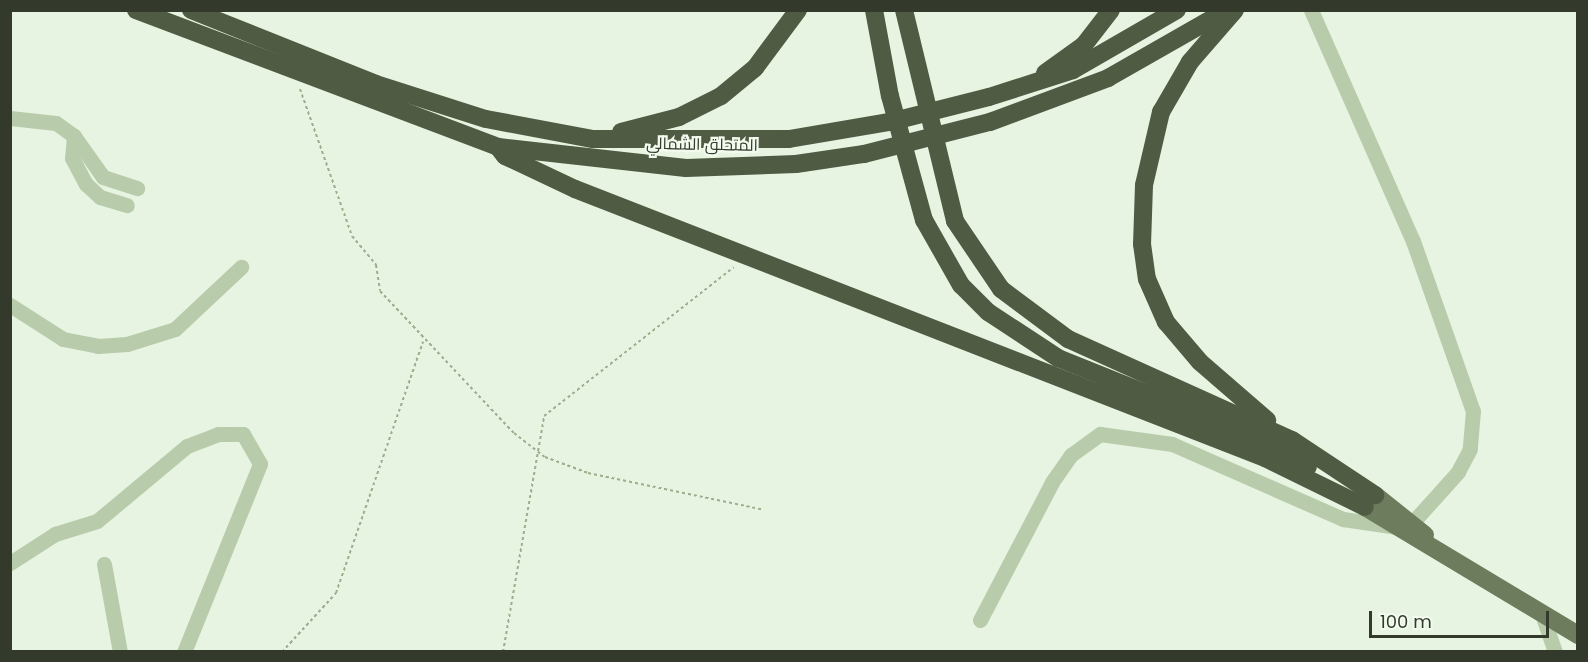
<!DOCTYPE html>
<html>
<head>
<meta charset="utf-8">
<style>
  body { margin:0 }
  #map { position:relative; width:1588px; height:662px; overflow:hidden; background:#e6f4e1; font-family:Poppins,Cairo,sans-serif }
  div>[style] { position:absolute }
  .path>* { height:2px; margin-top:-1px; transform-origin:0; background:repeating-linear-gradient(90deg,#9bae8d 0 3px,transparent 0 6px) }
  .minor>* { height:15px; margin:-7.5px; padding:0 7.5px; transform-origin:7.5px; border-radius:7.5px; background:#b8ccac }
  .major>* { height:18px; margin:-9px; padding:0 9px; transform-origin:9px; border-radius:9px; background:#6c7c5c }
  .highway>* { height:18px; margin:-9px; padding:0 9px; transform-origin:9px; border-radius:9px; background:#4f5b42 }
  .highway-bridge>* { height:18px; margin:-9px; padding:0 9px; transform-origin:9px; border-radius:9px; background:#4f5b42 }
  span { translate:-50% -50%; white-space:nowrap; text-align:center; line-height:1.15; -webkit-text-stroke:4.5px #f1fbee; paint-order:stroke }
  .street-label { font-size:16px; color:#333a2b }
  .frame { position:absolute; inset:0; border:12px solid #333a2b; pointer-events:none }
  .scale { position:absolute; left:1369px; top:611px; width:180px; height:27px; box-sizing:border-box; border:3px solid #333a2b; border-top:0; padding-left:8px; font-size:18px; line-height:21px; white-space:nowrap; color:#333a2b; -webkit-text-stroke:4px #f1fbee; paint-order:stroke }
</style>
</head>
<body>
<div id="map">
  <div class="path">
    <i style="left:300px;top:89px;width:156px;rotate:70.5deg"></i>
    <i style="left:352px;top:236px;width:38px;rotate:50deg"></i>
    <i style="left:376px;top:265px;width:26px;rotate:81deg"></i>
    <i style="left:380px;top:291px;width:195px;rotate:46.7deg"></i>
    <i style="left:514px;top:433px;width:39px;rotate:38deg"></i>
    <i style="left:545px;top:457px;width:46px;rotate:20.4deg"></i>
    <i style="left:588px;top:473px;width:177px;rotate:11.8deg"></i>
    <i style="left:282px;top:652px;width:80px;rotate:-47.5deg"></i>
    <i style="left:336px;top:593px;width:266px;rotate:-70.9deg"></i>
    <i style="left:503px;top:652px;width:240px;rotate:-80.1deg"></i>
    <i style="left:544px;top:416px;width:241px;rotate:-38.1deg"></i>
  </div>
  <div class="minor">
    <i style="left:1311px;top:10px;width:253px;rotate:66.2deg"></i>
    <i style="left:1413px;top:241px;width:180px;rotate:70.6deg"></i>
    <i style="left:1473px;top:411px;width:38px;rotate:95deg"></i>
    <i style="left:1470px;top:449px;width:26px;rotate:118deg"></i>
    <i style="left:1458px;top:472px;width:69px;rotate:132deg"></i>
    <i style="left:10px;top:118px;width:46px;rotate:6.2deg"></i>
    <i style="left:56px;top:123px;width:22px;rotate:36deg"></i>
    <i style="left:74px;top:136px;width:50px;rotate:54.7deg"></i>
    <i style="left:103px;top:177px;width:36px;rotate:18deg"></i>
    <i style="left:74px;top:136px;width:22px;rotate:95deg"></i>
    <i style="left:72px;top:158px;width:30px;rotate:62deg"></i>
    <i style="left:86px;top:184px;width:19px;rotate:43deg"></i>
    <i style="left:100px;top:197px;width:28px;rotate:17deg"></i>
    <i style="left:10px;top:305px;width:63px;rotate:32.7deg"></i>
    <i style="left:63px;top:339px;width:36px;rotate:11deg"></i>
    <i style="left:98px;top:346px;width:29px;rotate:-4deg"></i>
    <i style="left:127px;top:344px;width:50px;rotate:-17.4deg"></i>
    <i style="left:175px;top:329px;width:91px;rotate:-43.2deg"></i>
    <i style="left:10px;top:563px;width:54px;rotate:-32.8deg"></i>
    <i style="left:55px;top:534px;width:44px;rotate:-17.2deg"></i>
    <i style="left:97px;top:521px;width:117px;rotate:-39.8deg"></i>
    <i style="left:187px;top:446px;width:33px;rotate:-21deg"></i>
    <i style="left:218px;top:434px;width:25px"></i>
    <i style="left:243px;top:434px;width:34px;rotate:60deg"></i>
    <i style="left:260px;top:464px;width:203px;rotate:112deg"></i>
    <i style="left:104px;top:564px;width:89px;rotate:79.7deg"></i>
    <i style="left:980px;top:620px;width:156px;rotate:-62.4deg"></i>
    <i style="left:1052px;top:482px;width:33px;rotate:-55deg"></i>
    <i style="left:1071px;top:455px;width:36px;rotate:-36deg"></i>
    <i style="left:1100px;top:434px;width:73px;rotate:7.9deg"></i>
    <i style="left:1172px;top:444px;width:187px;rotate:23.7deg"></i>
    <i style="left:1343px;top:519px;width:55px;rotate:8.4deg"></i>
    <i style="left:1544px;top:620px;width:34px;rotate:71deg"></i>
  </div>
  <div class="major">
    <i style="left:1375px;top:495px;width:64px;rotate:38.7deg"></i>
    <i style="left:1365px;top:507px;width:249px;rotate:31deg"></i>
  </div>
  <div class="highway">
    <i style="left:136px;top:10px;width:387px;rotate:20.7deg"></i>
    <i style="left:498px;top:147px;width:189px;rotate:6.4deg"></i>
    <i style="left:686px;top:168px;width:110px;rotate:-2.1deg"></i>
    <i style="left:191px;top:10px;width:199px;rotate:21.8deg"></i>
    <i style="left:376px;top:84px;width:115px;rotate:17.7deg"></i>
    <i style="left:486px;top:119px;width:109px;rotate:10.6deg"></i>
    <i style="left:593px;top:139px;width:196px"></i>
    <i style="left:874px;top:10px;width:87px;rotate:79.5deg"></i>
    <i style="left:890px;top:96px;width:129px;rotate:74.7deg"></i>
    <i style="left:924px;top:220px;width:75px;rotate:60.4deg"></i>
    <i style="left:961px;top:285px;width:38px;rotate:45deg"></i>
    <i style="left:988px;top:312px;width:84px;rotate:33.3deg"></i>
    <i style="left:1058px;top:358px;width:207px;rotate:21.9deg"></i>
    <i style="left:1250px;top:435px;width:66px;rotate:28.9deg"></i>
    <i style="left:904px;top:10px;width:217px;rotate:76.4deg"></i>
    <i style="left:955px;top:221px;width:82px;rotate:55.9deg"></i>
    <i style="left:1001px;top:289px;width:84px;rotate:36.7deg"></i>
    <i style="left:1068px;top:339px;width:246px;rotate:24.3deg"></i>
    <i style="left:1292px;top:440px;width:100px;rotate:33.5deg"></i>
    <i style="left:1235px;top:10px;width:69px;rotate:130.9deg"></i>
    <i style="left:1190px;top:62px;width:58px;rotate:120.1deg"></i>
    <i style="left:1161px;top:112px;width:75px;rotate:103.1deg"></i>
    <i style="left:1144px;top:185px;width:59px;rotate:91.9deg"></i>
    <i style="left:1142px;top:244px;width:35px;rotate:82deg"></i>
    <i style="left:1147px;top:279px;width:47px;rotate:66.2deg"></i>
    <i style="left:1166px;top:322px;width:52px;rotate:49.6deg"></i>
    <i style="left:1200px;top:362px;width:89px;rotate:40.9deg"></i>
    <i style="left:1045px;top:73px;width:48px;rotate:-35.7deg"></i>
    <i style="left:1084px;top:45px;width:44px;rotate:-52.4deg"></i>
    <i style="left:989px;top:97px;width:88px;rotate:-17.8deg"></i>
    <i style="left:1073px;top:70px;width:120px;rotate:-30deg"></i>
    <i style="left:990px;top:122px;width:126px;rotate:-20.4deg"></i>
    <i style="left:1108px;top:78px;width:137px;rotate:-29.7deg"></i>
    <i style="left:621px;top:132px;width:60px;rotate:-14.5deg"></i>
    <i style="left:679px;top:117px;width:47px;rotate:-26.6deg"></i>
    <i style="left:721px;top:96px;width:44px;rotate:-39.5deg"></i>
    <i style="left:755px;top:68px;width:72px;rotate:-53.4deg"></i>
    <i style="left:498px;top:147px;width:11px;rotate:52deg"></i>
    <i style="left:505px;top:156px;width:77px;rotate:25.2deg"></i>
    <i style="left:575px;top:189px;width:741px;rotate:21.3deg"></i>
    <i style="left:1265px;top:458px;width:111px;rotate:26.1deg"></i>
  </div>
  <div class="highway-bridge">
    <i style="left:789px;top:139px;width:102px;rotate:-9.6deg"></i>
    <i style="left:890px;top:122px;width:102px;rotate:-14.2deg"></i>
    <i style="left:796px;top:164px;width:69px;rotate:-8.4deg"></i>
    <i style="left:864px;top:154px;width:130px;rotate:-14.3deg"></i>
  </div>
  <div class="street-label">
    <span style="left:702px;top:145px;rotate:1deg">المتحلق الشمالي</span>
  </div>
  <div class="frame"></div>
  <div class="scale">100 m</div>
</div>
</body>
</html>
